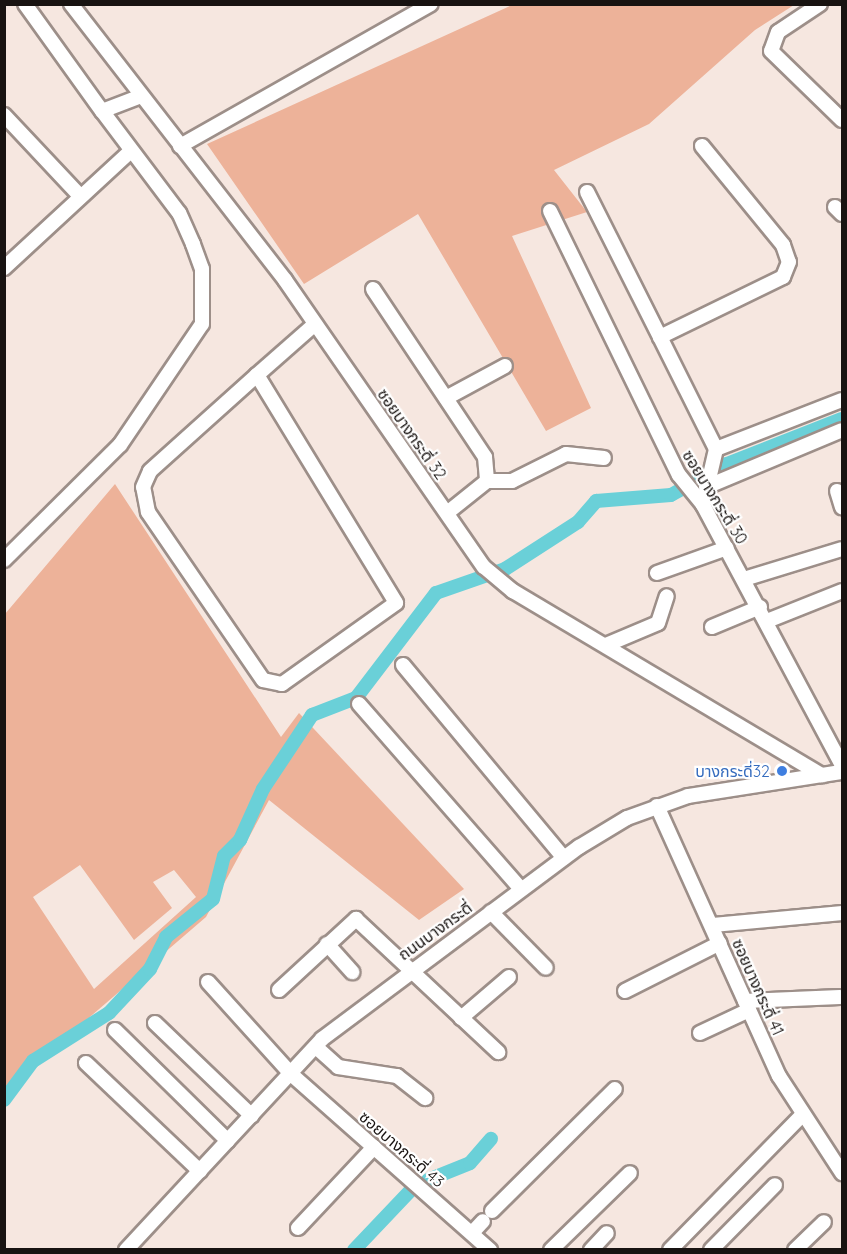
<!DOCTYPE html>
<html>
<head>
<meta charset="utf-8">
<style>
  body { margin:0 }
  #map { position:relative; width:847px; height:1254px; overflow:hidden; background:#f6e7e0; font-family:Quicksand,"Noto Sans Thai",sans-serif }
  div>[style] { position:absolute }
  .green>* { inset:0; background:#edb299 }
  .canal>* { height:14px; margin:-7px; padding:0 7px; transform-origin:7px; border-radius:7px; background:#6ad0d8 }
  .roads { filter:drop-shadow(2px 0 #9d8f89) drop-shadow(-2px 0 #9d8f89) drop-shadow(0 2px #9d8f89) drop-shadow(0 -2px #9d8f89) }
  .minor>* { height:14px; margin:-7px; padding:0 7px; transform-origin:7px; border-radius:7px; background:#fff }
  .dots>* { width:16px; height:16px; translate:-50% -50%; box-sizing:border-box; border:3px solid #fff; border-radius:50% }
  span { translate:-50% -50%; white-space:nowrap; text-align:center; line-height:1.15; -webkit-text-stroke:4.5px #fff; paint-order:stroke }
  .street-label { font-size:16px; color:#181311 }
  .shop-label { font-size:16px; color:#366cbe }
  .right { translate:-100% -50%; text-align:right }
  .frame { position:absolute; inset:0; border:6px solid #181311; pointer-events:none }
</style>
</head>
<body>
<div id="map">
  <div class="green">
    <i style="clip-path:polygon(512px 5px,794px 5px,755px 30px,649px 124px,554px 170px,587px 212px,512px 236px,591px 408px,546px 431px,418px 214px,304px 284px,207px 144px)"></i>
    <i style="clip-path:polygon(evenodd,115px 484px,281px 737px,299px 713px,464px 889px,419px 920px,269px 800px,206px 917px,5px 1090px,5px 614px,115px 484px,80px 865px,134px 940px,172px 908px,153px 882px,174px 870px,196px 897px,94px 989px,33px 897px,80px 865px)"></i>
  </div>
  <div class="canal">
    <i style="left:4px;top:1100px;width:49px;rotate:-53.4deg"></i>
    <i style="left:33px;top:1061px;width:90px;rotate:-32.3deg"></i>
    <i style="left:109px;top:1013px;width:60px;rotate:-47deg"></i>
    <i style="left:150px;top:969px;width:36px;rotate:-63deg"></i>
    <i style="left:166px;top:937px;width:60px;rotate:-39deg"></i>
    <i style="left:213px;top:899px;width:44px;rotate:-75.7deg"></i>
    <i style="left:224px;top:856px;width:23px;rotate:-45deg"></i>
    <i style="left:240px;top:840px;width:56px;rotate:-65.7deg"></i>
    <i style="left:263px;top:789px;width:89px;rotate:-56.5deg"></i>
    <i style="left:312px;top:715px;width:47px;rotate:-21.1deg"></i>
    <i style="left:356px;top:698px;width:132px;rotate:-52.7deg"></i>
    <i style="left:436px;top:593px;width:73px;rotate:-19.2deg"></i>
    <i style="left:505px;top:569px;width:87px;rotate:-32.8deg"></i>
    <i style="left:578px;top:522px;width:28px;rotate:-49deg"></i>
    <i style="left:596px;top:501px;width:75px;rotate:-4.6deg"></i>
    <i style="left:671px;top:495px;width:64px;rotate:-29deg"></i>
    <i style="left:727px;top:464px;width:123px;rotate:-21.4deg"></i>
    <i style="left:428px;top:1180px;width:45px;rotate:-22deg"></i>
    <i style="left:470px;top:1163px;width:32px;rotate:-49deg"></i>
    <i style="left:354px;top:1250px;width:80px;rotate:-46.5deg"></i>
  </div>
  <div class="roads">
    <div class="minor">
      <i style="left:25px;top:4px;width:132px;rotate:54.3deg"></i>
      <i style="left:102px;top:111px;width:42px;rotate:-21deg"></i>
      <i style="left:71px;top:4px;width:349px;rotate:52.2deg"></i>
      <i style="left:285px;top:280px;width:349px;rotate:55.3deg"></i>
      <i style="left:484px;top:567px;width:38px;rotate:40deg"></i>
      <i style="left:513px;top:591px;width:360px;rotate:30.8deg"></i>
      <i style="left:820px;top:4px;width:50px;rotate:146.3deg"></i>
      <i style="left:778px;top:32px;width:20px;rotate:110deg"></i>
      <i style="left:771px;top:51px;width:99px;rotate:44.2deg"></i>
      <i style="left:4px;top:115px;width:112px;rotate:46.8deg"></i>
      <i style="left:180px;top:146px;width:288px;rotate:-29.5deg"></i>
      <i style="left:702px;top:146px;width:128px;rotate:50.7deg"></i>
      <i style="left:783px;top:245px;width:18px;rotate:71deg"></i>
      <i style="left:789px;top:262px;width:16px;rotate:112deg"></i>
      <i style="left:783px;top:277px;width:137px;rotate:154deg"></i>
      <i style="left:660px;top:337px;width:125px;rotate:63.4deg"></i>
      <i style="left:587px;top:192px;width:162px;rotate:63.3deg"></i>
      <i style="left:835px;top:207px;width:10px;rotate:45deg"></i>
      <i style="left:550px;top:211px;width:294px;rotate:64deg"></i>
      <i style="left:679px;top:475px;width:38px;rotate:51deg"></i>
      <i style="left:703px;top:505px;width:295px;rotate:61.9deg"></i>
      <i style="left:4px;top:268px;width:173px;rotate:-42.7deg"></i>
      <i style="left:373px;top:289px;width:202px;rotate:56.3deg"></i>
      <i style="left:485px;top:457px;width:24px;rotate:85deg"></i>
      <i style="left:487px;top:481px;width:51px;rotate:141.3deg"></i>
      <i style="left:257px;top:375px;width:267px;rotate:58.6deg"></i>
      <i style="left:396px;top:603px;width:140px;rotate:144.6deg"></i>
      <i style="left:282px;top:684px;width:19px;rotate:-168deg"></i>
      <i style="left:263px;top:680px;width:204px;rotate:-124.4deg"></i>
      <i style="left:148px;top:512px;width:25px;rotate:-101deg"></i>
      <i style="left:143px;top:487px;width:17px;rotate:-66deg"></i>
      <i style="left:150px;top:471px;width:144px;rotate:-41.9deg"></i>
      <i style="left:257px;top:375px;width:77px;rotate:-41.3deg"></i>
      <i style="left:446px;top:398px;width:67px;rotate:-28.5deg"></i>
      <i style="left:487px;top:481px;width:25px"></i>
      <i style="left:512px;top:481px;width:60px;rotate:-26.6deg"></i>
      <i style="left:566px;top:454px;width:38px;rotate:6deg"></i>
      <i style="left:706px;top:487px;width:147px;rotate:-22.7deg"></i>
      <i style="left:837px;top:491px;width:17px;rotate:73deg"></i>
      <i style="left:703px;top:505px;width:57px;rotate:-76.9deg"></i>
      <i style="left:716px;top:449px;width:135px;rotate:-21.3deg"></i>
      <i style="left:4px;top:560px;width:163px;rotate:-44.8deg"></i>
      <i style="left:120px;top:445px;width:146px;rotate:-55.9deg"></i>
      <i style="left:202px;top:324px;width:55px;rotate:-90deg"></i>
      <i style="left:202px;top:269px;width:27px;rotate:-110deg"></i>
      <i style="left:193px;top:244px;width:34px;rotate:-114deg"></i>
      <i style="left:179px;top:213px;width:128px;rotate:-127deg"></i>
      <i style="left:657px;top:573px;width:74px;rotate:-19.7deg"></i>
      <i style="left:744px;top:579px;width:102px;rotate:-17deg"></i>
      <i style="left:767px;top:621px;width:81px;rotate:-21.8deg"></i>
      <i style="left:712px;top:627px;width:52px;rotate:-22.6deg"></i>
      <i style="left:606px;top:645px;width:56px;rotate:-22.9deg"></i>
      <i style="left:658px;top:623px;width:28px;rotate:-72deg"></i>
      <i style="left:403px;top:665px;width:251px;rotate:50.2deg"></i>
      <i style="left:359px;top:704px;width:246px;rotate:48.8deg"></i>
      <i style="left:657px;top:806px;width:296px;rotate:65.7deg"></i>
      <i style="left:779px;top:1076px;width:116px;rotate:57deg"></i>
      <i style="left:491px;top:912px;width:78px;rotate:45.5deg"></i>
      <i style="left:713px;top:925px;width:130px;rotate:-5.3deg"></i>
      <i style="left:327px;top:944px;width:38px;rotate:48deg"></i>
      <i style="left:208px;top:982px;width:124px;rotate:47.9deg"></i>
      <i style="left:291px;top:1074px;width:266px;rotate:41.5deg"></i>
      <i style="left:279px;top:990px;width:105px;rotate:-42.7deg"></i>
      <i style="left:356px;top:919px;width:195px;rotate:43.1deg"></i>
      <i style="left:625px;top:991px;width:106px;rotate:-26.8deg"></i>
      <i style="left:745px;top:1001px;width:95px;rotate:-2.4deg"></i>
      <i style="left:461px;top:1018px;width:63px;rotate:-40.5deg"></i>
      <i style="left:155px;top:1023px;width:134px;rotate:43.8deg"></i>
      <i style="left:115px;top:1030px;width:158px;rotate:44.5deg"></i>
      <i style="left:700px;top:1033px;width:54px;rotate:-25.1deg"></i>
      <i style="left:316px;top:1047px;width:30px;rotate:42deg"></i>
      <i style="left:338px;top:1067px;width:60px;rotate:8.7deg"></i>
      <i style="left:397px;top:1076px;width:36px;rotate:38deg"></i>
      <i style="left:86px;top:1063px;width:157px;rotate:43.5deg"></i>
      <i style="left:492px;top:1211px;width:173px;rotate:-44.8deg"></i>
      <i style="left:298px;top:1228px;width:111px;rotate:-46.8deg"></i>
      <i style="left:472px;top:1233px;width:16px;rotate:-47deg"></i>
      <i style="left:126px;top:1250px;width:288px;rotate:-47.1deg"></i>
      <i style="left:322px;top:1039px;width:321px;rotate:-36.8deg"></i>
      <i style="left:579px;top:847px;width:56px;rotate:-31.1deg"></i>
      <i style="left:627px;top:818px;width:65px;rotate:-19.8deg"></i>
      <i style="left:688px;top:796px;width:156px;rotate:-8.9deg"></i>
      <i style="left:551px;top:1250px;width:110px;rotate:-44.3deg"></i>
      <i style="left:591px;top:1250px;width:23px;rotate:-47deg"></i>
      <i style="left:670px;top:1250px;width:187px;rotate:-45.6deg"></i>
      <i style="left:711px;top:1250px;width:91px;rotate:-45.4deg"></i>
      <i style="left:795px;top:1250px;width:40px;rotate:-44deg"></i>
    </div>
  </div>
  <div class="dots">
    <i style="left:782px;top:771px;background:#3f7fe0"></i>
  </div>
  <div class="street-label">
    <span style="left:412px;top:434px;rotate:55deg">ซอยบางกระดี่ 32</span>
    <span style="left:715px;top:497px;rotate:58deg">ซอยบางกระดี่ 30</span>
    <span style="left:435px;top:931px;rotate:-36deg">ถนนบางกระดี่</span>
    <span style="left:758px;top:987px;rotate:66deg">ซอยบางกระดี่ 41</span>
    <span style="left:402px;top:1149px;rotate:41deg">ซอยบางกระดี่ 43</span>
  </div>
  <div class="shop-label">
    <span class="right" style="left:770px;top:771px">บางกระดี่32</span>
  </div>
  <div class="frame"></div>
</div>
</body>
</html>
